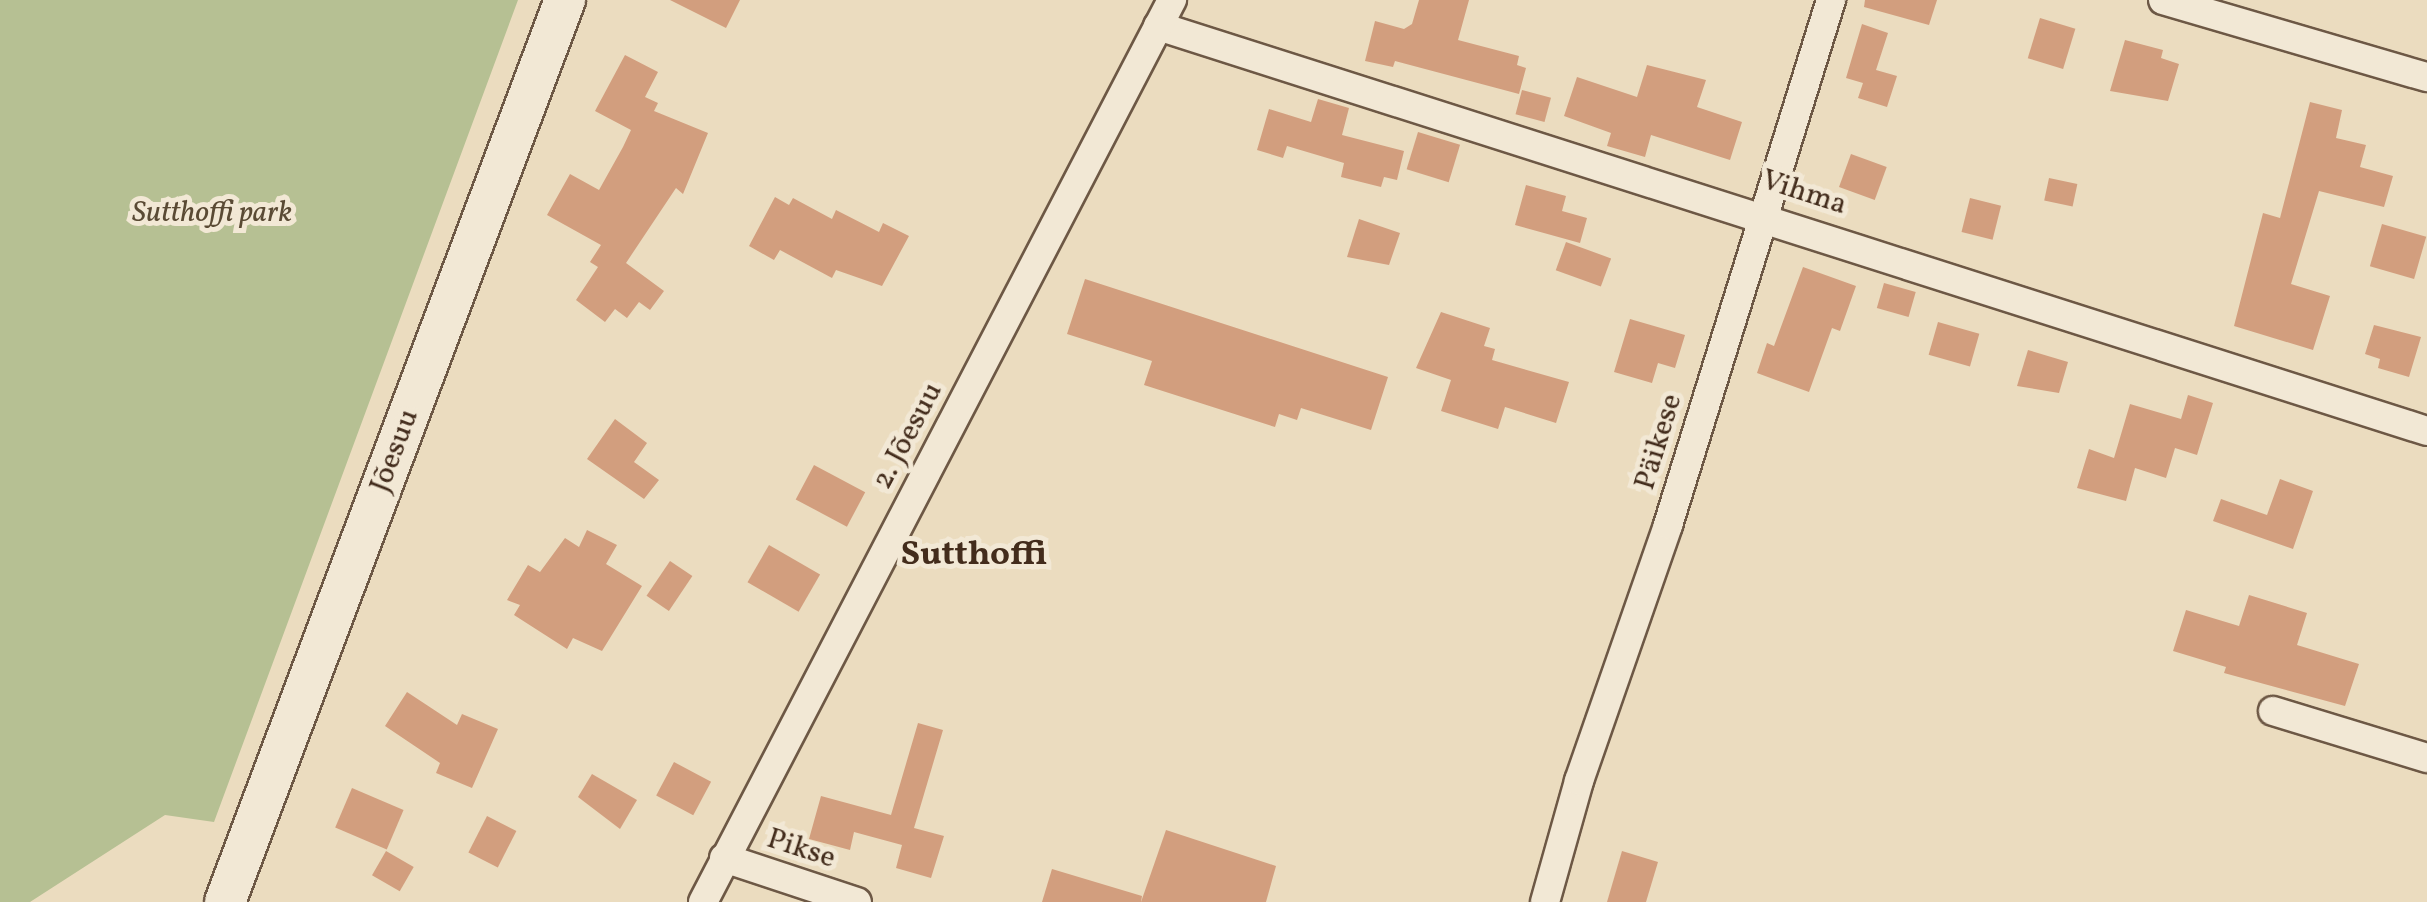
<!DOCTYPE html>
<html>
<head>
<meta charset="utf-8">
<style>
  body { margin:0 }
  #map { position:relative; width:2427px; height:902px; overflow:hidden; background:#ebdcbf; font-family:Vollkorn,serif }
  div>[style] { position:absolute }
  .green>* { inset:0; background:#b6c093 }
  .building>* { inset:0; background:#d29e7e; transform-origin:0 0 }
  .roads { filter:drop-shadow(2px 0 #6d5845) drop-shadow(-2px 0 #6d5845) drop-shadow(0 2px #6d5845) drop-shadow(0 -2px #6d5845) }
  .street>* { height:28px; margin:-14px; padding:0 14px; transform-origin:14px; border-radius:14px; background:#f2e8d5 }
  .secondary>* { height:40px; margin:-20px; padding:0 20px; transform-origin:20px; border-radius:20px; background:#f2e8d5 }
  span { translate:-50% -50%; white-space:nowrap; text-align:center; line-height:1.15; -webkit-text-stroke:10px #f2e8d5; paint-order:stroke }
  .street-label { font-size:30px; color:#432c1c }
  .park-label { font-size:30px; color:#5a4a34; font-style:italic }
  .quarter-label { font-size:35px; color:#432c1c; font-weight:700 }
</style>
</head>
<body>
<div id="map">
  <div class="green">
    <i style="clip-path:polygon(0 0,518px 0,214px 822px,165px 815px,30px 902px,0 902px)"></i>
  </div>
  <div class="building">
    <i style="clip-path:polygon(670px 0,740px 0,726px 28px)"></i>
    <i style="clip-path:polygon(1419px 0,1469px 0,1458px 40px,1519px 56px,1517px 65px,1526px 68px,1519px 94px,1395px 61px,1393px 67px,1365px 61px,1375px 21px,1404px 29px,1412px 24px)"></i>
    <i style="clip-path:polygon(1865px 0,1937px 0,1929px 25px,1864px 7px)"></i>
    <i style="left:2040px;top:18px;width:37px;height:42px;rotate:17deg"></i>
    <i style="clip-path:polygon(1862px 24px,1888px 33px,1876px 70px,1897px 76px,1887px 107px,1858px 98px,1863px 83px,1846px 78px)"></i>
    <i style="clip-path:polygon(2125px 40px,2163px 50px,2161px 58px,2179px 64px,2168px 101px,2110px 91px)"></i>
    <i style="clip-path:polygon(625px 55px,658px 72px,645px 97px,658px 103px,654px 111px,708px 133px,683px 194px,676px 188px,626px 263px,664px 291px,650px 310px,639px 302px,627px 318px,615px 309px,605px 322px,576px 300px,598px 267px,590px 262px,601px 245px,547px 215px,570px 174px,599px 190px,623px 147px,631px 130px,595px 111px)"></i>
    <i style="clip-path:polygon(1647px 65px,1706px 80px,1697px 107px,1742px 122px,1730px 160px,1651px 135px,1645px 157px,1607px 146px,1611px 133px,1564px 116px,1577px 77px,1637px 97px)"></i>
    <i style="left:1522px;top:90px;width:30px;height:25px;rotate:15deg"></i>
    <i style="clip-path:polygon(1318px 99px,1349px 108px,1342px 135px,1404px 151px,1397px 180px,1384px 177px,1381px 187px,1341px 177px,1344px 163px,1287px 146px,1283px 158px,1257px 150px,1269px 109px,1311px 122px)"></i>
    <i style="clip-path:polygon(2310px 102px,2342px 110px,2336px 138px,2366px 145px,2360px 167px,2393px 176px,2384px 207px,2319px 191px,2291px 284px,2330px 296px,2313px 350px,2234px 326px,2263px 213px,2280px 218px)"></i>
    <i style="left:1418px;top:132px;width:44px;height:39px;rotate:17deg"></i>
    <i style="left:1851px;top:154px;width:38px;height:35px;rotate:20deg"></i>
    <i style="left:2049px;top:178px;width:29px;height:23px;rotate:12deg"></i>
    <i style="clip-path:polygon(1526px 185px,1566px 196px,1562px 211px,1587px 218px,1580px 243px,1515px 225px)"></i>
    <i style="clip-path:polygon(775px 197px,789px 205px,793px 198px,832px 219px,836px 210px,879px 232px,883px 223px,909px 236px,882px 286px,836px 270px,832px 278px,780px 250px,774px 260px,749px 246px)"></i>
    <i style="left:1970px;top:198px;width:32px;height:35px;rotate:14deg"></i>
    <i style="clip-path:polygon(1359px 219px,1400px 233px,1389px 265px,1347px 257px)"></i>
    <i style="left:2382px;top:224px;width:46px;height:44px;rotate:16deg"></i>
    <i style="left:1566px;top:242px;width:48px;height:30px;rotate:20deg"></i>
    <i style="clip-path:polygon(1803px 267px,1856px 286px,1840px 331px,1832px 328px,1809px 392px,1757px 373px,1767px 343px,1774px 346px)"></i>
    <i style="clip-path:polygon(1085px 279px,1388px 377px,1371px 430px,1301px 408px,1297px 420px,1279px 414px,1275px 427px,1144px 385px,1152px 361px,1067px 334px)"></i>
    <i style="left:1884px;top:283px;width:33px;height:26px;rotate:16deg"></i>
    <i style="clip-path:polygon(1441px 312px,1490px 328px,1484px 346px,1495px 349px,1492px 360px,1569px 382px,1556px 423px,1505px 407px,1498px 429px,1441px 411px,1451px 380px,1416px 368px)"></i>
    <i style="clip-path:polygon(1630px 319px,1685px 335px,1675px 368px,1658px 363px,1652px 383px,1614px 372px)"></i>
    <i style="left:1938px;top:322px;width:43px;height:34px;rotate:16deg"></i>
    <i style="clip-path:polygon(2374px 325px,2421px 337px,2409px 377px,2378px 368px,2380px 359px,2365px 354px)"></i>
    <i style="clip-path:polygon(2028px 350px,2068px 362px,2059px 393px,2017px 386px)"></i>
    <i style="clip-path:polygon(2188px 395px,2213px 403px,2197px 455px,2175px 448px,2166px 478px,2135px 468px,2126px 501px,2077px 488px,2089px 449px,2114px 458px,2130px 404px,2181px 419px)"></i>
    <i style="clip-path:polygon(615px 419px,647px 443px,634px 462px,659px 480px,644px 499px,587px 459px)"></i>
    <i style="left:814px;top:465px;width:58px;height:39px;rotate:28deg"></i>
    <i style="clip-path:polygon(2280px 479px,2313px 491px,2293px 549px,2213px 521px,2221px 499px,2267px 515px)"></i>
    <i style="clip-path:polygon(587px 530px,617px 545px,606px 564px,642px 586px,602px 651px,573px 638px,567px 649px,514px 615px,520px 605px,507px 600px,528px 565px,540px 572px,565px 538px,579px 547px)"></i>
    <i style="left:769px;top:545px;width:59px;height:43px;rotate:30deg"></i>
    <i style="left:670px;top:561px;width:27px;height:42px;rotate:34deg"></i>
    <i style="clip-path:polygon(2249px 595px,2307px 613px,2297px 645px,2359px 664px,2345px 706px,2224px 673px,2226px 667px,2173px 651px,2186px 610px,2239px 626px)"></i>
    <i style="clip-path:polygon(407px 692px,457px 725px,462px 714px,498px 729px,472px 788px,436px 773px,440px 763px,385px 726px)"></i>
    <i style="clip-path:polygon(918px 723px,943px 730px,914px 828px,944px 836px,931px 878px,896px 868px,902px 845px,854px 832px,850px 850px,809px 839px,821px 796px,891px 815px)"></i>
    <i style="left:674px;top:762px;width:42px;height:38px;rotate:28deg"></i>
    <i style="clip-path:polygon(592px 774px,637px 800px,620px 829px,578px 797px)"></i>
    <i style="left:352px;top:788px;width:56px;height:43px;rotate:23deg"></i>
    <i style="left:487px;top:816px;width:33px;height:41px;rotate:27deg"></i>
    <i style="clip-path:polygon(1166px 830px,1276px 866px,1266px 902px,1141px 902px)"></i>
    <i style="left:386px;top:851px;width:32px;height:28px;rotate:30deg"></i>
    <i style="clip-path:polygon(1622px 851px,1658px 862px,1646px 902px,1607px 902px)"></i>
    <i style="clip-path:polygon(1052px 869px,1142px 896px,1141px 902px,1042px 902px)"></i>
  </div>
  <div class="roads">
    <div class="street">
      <i style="left:2163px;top:0;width:275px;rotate:16.3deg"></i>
      <i style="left:1158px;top:26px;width:1332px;rotate:17.7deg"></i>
      <i style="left:2273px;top:711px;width:161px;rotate:17deg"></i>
      <i style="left:724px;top:858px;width:140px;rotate:18.3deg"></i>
      <i style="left:703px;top:902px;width:1017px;rotate:-62.53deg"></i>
      <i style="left:1545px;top:902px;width:126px;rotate:-74.3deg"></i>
      <i style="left:1579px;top:781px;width:271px;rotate:-70.8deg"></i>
      <i style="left:1668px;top:525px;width:550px;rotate:-72.75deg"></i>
    </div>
    <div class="secondary">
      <i style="left:225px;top:902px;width:964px;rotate:-69.35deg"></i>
    </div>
  </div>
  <div class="street-label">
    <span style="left:1804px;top:193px;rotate:18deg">Vihma</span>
    <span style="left:908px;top:436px;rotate:-62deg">2. Jõesuu</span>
    <span style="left:1659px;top:442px;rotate:-73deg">Päikese</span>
    <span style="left:395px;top:451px;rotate:-69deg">Jõesuu</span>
    <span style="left:801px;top:849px;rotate:18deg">Pikse</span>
  </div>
  <div class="park-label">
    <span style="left:212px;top:213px">Sutthoffi park</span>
  </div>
  <div class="quarter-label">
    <span style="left:974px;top:555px">Sutthoffi</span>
  </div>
</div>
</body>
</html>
